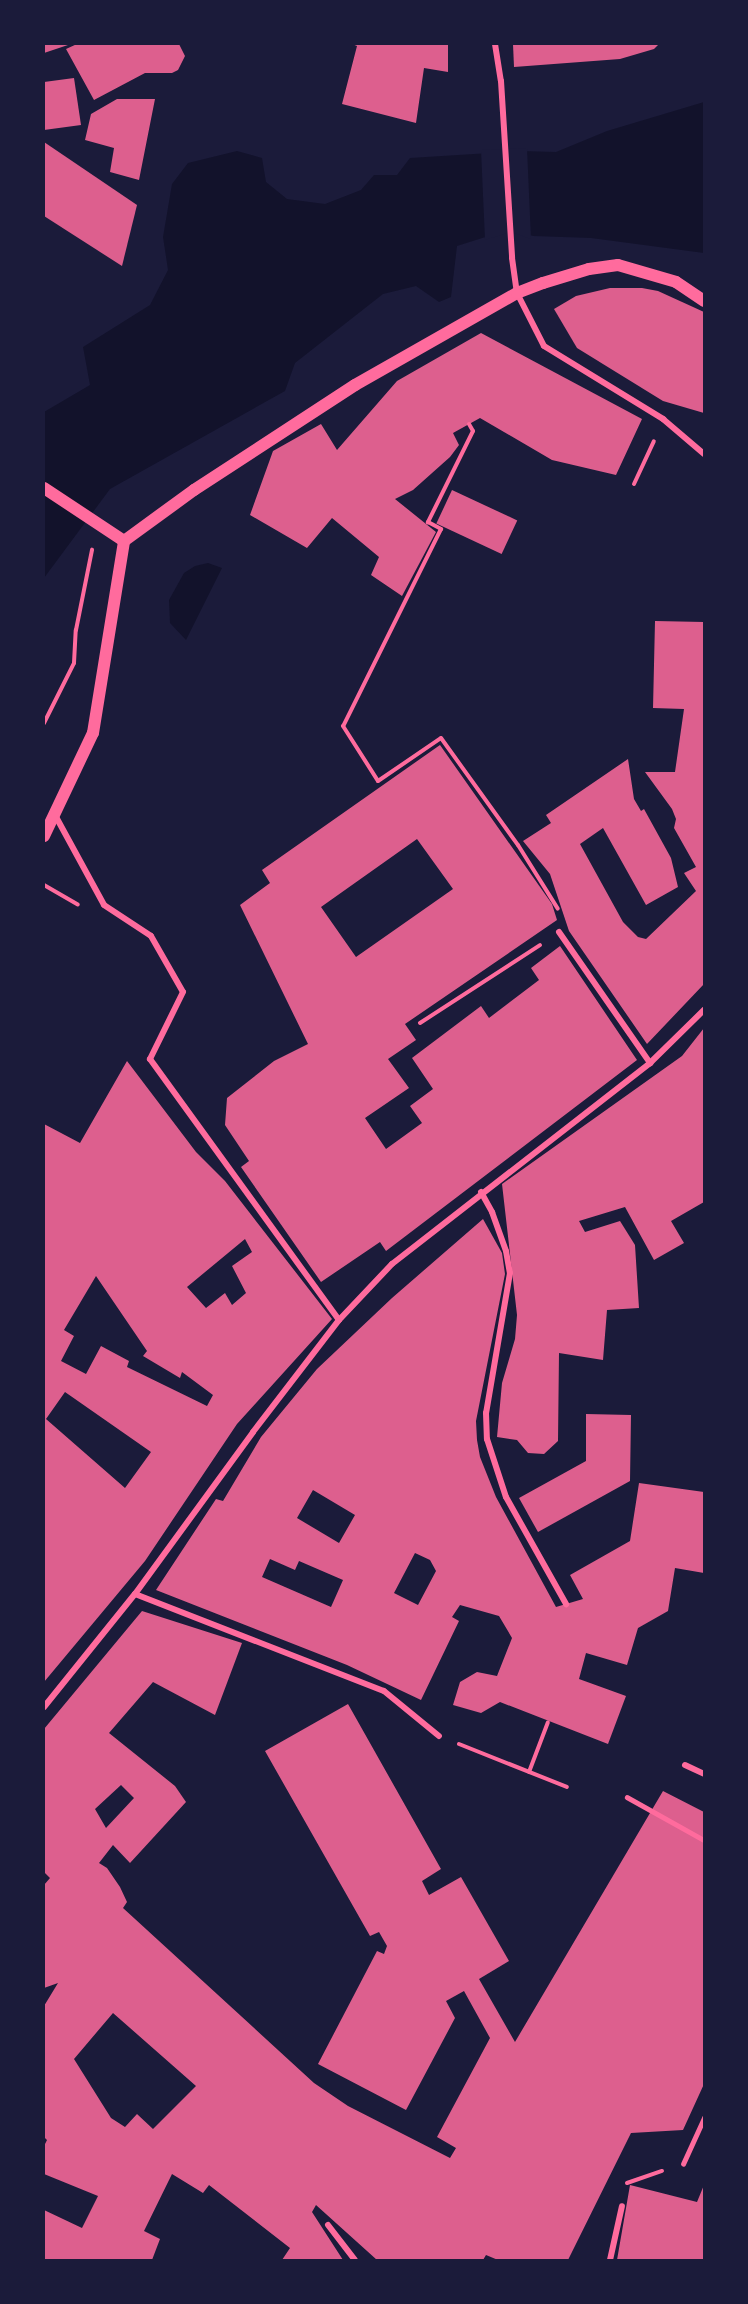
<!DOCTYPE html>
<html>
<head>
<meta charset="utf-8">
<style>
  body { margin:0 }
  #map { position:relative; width:748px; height:2304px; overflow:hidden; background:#1b1b3a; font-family:"Public Sans",sans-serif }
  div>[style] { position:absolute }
  .water>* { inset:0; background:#12122b }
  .pier>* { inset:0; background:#1b1b3a }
  .building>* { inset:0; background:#dd5f8e; transform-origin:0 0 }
  .path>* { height:4px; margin:-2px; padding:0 2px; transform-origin:2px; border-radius:2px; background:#ff6b9d }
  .service>* { height:4.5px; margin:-2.25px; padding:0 2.25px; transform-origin:2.25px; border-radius:2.25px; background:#ff6b9d }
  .minor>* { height:6px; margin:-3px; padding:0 3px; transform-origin:3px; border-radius:3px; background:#ff6b9d }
  .secondary>* { height:12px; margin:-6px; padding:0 6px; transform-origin:6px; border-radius:6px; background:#ff6b9d }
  span { translate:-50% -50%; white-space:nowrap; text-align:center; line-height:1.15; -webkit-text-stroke:6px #1b1b3a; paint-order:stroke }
  .frame { position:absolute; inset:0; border:45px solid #1b1b3a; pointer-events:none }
</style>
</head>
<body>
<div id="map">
  <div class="water">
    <i style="clip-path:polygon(704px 102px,704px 253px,591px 238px,533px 236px,511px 229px,457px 246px,451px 297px,439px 302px,416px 286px,383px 294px,295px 363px,285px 391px,110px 489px,44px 578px,44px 412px,90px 385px,83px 347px,150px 305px,168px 270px,163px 237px,172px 184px,188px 163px,237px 151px,262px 158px,266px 182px,287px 199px,325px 204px,361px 190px,374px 175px,397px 175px,410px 158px,520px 151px,556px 152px,607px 131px)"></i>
    <i style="clip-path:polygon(208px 563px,222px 568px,186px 640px,170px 623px,169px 600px,184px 573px,195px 566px)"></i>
  </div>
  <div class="pier">
    <i style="clip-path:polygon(527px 148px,531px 239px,511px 232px,485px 240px,481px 150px)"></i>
  </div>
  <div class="building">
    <i style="clip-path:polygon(44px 44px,71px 44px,44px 53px)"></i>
    <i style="clip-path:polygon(77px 44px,179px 44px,185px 56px,178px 70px,172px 73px,145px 73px,94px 100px,66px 49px)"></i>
    <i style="clip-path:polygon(352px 44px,448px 44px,448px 72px,424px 68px,416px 123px,342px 104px,357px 46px)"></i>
    <i style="clip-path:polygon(513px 44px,659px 44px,654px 49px,620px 59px,514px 67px)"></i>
    <i style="clip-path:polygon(74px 78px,81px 125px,44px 130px,44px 82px)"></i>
    <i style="clip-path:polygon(117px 99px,155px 99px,139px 180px,110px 172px,114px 148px,85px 140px,91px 114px)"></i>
    <i style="clip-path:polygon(44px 142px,137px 205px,122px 266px,44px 216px)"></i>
    <i style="clip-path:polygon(610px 288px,642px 288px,658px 291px,704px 312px,704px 413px,663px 401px,577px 348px,554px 309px,576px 296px)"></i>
    <i style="clip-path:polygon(481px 333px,642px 419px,616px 475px,552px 460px,480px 418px,453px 433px,459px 445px,450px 457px,413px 490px,395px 499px,436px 532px,402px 596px,371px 575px,379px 557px,332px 518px,307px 548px,250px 515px,273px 451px,321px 424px,337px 450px,397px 381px)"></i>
    <i style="left:452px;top:490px;width:72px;height:37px;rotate:25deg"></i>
    <i style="clip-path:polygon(655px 621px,704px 622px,704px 984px,647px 1044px,569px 931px,550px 874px,523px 841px,551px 823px,546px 815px,628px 759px,634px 799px,641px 811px,644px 809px,671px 858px,678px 887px,646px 905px,603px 828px,580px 844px,623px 922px,638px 937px,646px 939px,696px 891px,684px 873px,696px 867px,674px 828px,676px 819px,672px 809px,645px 772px,675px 772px,684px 709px,653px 708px)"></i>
    <i style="clip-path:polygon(evenodd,440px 745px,552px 904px,557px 920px,405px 1024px,416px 1040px,388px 1059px,409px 1088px,365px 1118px,386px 1149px,422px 1123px,410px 1106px,433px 1089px,412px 1058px,481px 1006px,489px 1018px,539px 980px,531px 968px,560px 946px,637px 1060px,386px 1251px,380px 1242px,321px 1282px,241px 1167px,249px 1161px,225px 1125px,227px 1098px,274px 1061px,308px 1044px,240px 905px,270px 883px,262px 870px,440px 745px,417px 839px,453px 889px,356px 957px,321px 907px,417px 839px)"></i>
    <i style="clip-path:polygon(704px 1028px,704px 1202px,671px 1221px,684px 1243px,654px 1260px,625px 1207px,579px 1221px,585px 1232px,620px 1221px,635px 1245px,639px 1308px,607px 1310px,603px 1360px,559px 1353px,558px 1441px,544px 1454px,528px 1453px,517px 1440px,497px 1437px,502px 1383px,515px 1339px,517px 1315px,502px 1184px,682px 1056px)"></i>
    <i style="clip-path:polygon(evenodd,127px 1061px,196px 1152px,225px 1181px,332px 1319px,237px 1424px,145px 1561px,44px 1682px,44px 1124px,80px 1143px,127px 1061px,245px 1239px,252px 1252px,232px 1266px,246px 1293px,232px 1305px,225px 1293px,206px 1308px,187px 1287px,245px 1239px,127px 1061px,96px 1276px,147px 1351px,143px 1356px,180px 1378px,182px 1372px,213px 1395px,207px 1406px,127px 1367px,129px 1361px,101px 1346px,86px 1374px,61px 1361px,74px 1336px,64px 1330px,96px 1276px,127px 1061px,65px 1392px,151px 1452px,125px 1488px,46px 1419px,65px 1392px)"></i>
    <i style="clip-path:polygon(evenodd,483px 1219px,502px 1253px,505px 1274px,476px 1421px,477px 1440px,480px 1457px,496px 1497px,556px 1607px,583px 1599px,570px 1575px,630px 1541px,639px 1483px,704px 1492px,704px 1573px,675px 1568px,668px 1611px,638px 1628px,627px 1665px,586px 1653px,579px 1679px,626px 1696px,608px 1744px,500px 1702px,481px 1713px,453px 1705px,460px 1682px,477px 1672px,497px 1676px,512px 1638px,499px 1616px,460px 1605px,452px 1617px,459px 1621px,421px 1700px,347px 1665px,156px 1590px,216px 1499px,223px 1501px,261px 1437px,317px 1369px,392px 1298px,483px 1219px,313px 1490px,355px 1515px,339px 1543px,297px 1518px,313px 1490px,483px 1219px,415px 1553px,430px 1560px,436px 1571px,418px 1605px,394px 1593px,415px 1553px,483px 1219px,270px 1559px,295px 1570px,299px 1561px,343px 1580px,331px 1607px,262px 1577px,270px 1559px)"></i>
    <i style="clip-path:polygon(586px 1414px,631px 1415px,630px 1481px,538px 1532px,519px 1498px,586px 1461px)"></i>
    <i style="clip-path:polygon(evenodd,142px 1611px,242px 1643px,215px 1715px,153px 1682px,109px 1733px,175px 1786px,186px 1802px,130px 1863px,113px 1845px,99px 1863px,107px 1868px,120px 1887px,127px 1902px,123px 1908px,314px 2083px,348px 2106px,450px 2158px,456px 2148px,437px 2137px,490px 2038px,464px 1991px,446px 2001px,455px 2018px,406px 2110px,318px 2064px,377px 1951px,384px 1954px,387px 1946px,379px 1932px,370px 1936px,265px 1751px,348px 1704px,441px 1869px,422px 1881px,429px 1895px,461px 1877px,509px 1961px,479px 1979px,515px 2042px,663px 1791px,704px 1812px,704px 2084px,683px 2130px,631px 2133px,568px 2260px,498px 2260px,486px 2255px,483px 2260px,377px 2260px,316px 2205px,312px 2212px,343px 2260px,282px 2260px,290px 2248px,209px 2185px,203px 2193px,172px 2174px,144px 2231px,160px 2239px,152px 2260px,44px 2260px,44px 2210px,82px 2228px,98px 2196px,44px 2174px,44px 2146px,47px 2140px,44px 2137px,44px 2006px,58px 1983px,44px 1988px,44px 1885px,50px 1878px,44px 1872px,44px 1729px,142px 1611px,121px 1785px,134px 1798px,106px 1828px,95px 1809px,121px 1785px,142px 1611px,113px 2013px,196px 2086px,153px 2129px,137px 2114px,125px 2127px,111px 2118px,74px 2059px,113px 2013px)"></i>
    <i style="clip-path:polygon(630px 2185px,697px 2202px,704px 2185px,704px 2260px,617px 2260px)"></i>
  </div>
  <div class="path">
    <i style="left:469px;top:424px;width:8px;rotate:60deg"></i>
    <i style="left:473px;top:431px;width:102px;rotate:116.3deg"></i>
    <i style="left:428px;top:522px;width:15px;rotate:28deg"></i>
    <i style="left:441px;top:529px;width:220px;rotate:116.4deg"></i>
    <i style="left:343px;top:726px;width:65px;rotate:57.5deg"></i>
    <i style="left:378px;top:781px;width:76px;rotate:-34.3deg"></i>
    <i style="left:441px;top:738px;width:132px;rotate:54.3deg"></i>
    <i style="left:518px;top:845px;width:75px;rotate:58deg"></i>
    <i style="left:634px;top:484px;width:47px;rotate:-65.1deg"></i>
    <i style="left:44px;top:723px;width:67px;rotate:-63.4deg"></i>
    <i style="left:74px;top:663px;width:33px;rotate:-87deg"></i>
    <i style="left:76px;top:630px;width:82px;rotate:-78.7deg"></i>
    <i style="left:44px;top:885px;width:39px;rotate:30deg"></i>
    <i style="left:420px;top:1023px;width:143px;rotate:-33deg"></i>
    <i style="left:459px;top:1744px;width:116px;rotate:21.7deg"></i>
    <i style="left:529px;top:1772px;width:53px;rotate:-69.2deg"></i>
    <i style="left:627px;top:2183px;width:37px;rotate:-19deg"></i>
  </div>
  <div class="service">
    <i style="left:627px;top:1797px;width:88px;rotate:29.2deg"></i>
    <i style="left:683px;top:2164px;width:51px;rotate:-65.5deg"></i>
  </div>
  <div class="minor">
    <i style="left:495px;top:44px;width:37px;rotate:81deg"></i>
    <i style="left:501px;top:81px;width:177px;rotate:86.4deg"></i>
    <i style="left:512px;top:258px;width:35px;rotate:82deg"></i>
    <i style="left:517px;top:293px;width:59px;rotate:63deg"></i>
    <i style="left:544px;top:346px;width:140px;rotate:31.5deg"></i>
    <i style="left:663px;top:419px;width:54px;rotate:40.5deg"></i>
    <i style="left:55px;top:815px;width:102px;rotate:61.4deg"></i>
    <i style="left:104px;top:905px;width:56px;rotate:33.4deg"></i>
    <i style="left:151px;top:936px;width:64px;rotate:60.3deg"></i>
    <i style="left:183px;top:992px;width:75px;rotate:116.2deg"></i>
    <i style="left:150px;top:1059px;width:322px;rotate:54.1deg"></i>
    <i style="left:559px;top:932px;width:160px;rotate:55.2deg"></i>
    <i style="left:481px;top:1192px;width:23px;rotate:61deg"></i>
    <i style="left:492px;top:1212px;width:41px;rotate:70.3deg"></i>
    <i style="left:506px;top:1251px;width:22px;rotate:80deg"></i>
    <i style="left:510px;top:1273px;width:142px;rotate:99.7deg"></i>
    <i style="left:486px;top:1413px;width:26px;rotate:88deg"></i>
    <i style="left:487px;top:1439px;width:61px;rotate:71.9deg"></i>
    <i style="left:506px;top:1497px;width:123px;rotate:60.7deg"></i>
    <i style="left:135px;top:1594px;width:267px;rotate:21.3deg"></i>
    <i style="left:384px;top:1691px;width:71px;rotate:39.3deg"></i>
    <i style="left:44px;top:1707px;width:145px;rotate:-51.2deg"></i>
    <i style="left:135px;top:1594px;width:200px;rotate:-53.9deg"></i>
    <i style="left:253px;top:1432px;width:141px;rotate:-52.5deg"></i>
    <i style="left:339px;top:1320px;width:77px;rotate:-46.6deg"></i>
    <i style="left:392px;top:1264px;width:327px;rotate:-37.9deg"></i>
    <i style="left:650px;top:1063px;width:76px;rotate:-44.5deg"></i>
    <i style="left:685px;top:1765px;width:21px;rotate:25deg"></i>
    <i style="left:328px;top:2225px;width:44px;rotate:52.4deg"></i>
    <i style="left:610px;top:2260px;width:55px;rotate:-77.5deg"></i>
  </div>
  <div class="secondary">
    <i style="left:44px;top:488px;width:96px;rotate:33.5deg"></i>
    <i style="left:124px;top:541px;width:87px;rotate:-36.1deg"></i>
    <i style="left:194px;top:490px;width:192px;rotate:-33.1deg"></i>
    <i style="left:355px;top:385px;width:186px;rotate:-29.6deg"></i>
    <i style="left:517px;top:293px;width:28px;rotate:-21deg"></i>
    <i style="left:543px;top:283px;width:48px;rotate:-16.9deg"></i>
    <i style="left:589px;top:269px;width:29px;rotate:-8deg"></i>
    <i style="left:618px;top:265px;width:60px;rotate:16.3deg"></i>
    <i style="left:676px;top:282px;width:34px;rotate:34deg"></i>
    <i style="left:44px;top:836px;width:114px;rotate:-64.6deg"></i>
    <i style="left:93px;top:733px;width:194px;rotate:-80.8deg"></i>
  </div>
  <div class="frame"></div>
</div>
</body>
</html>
